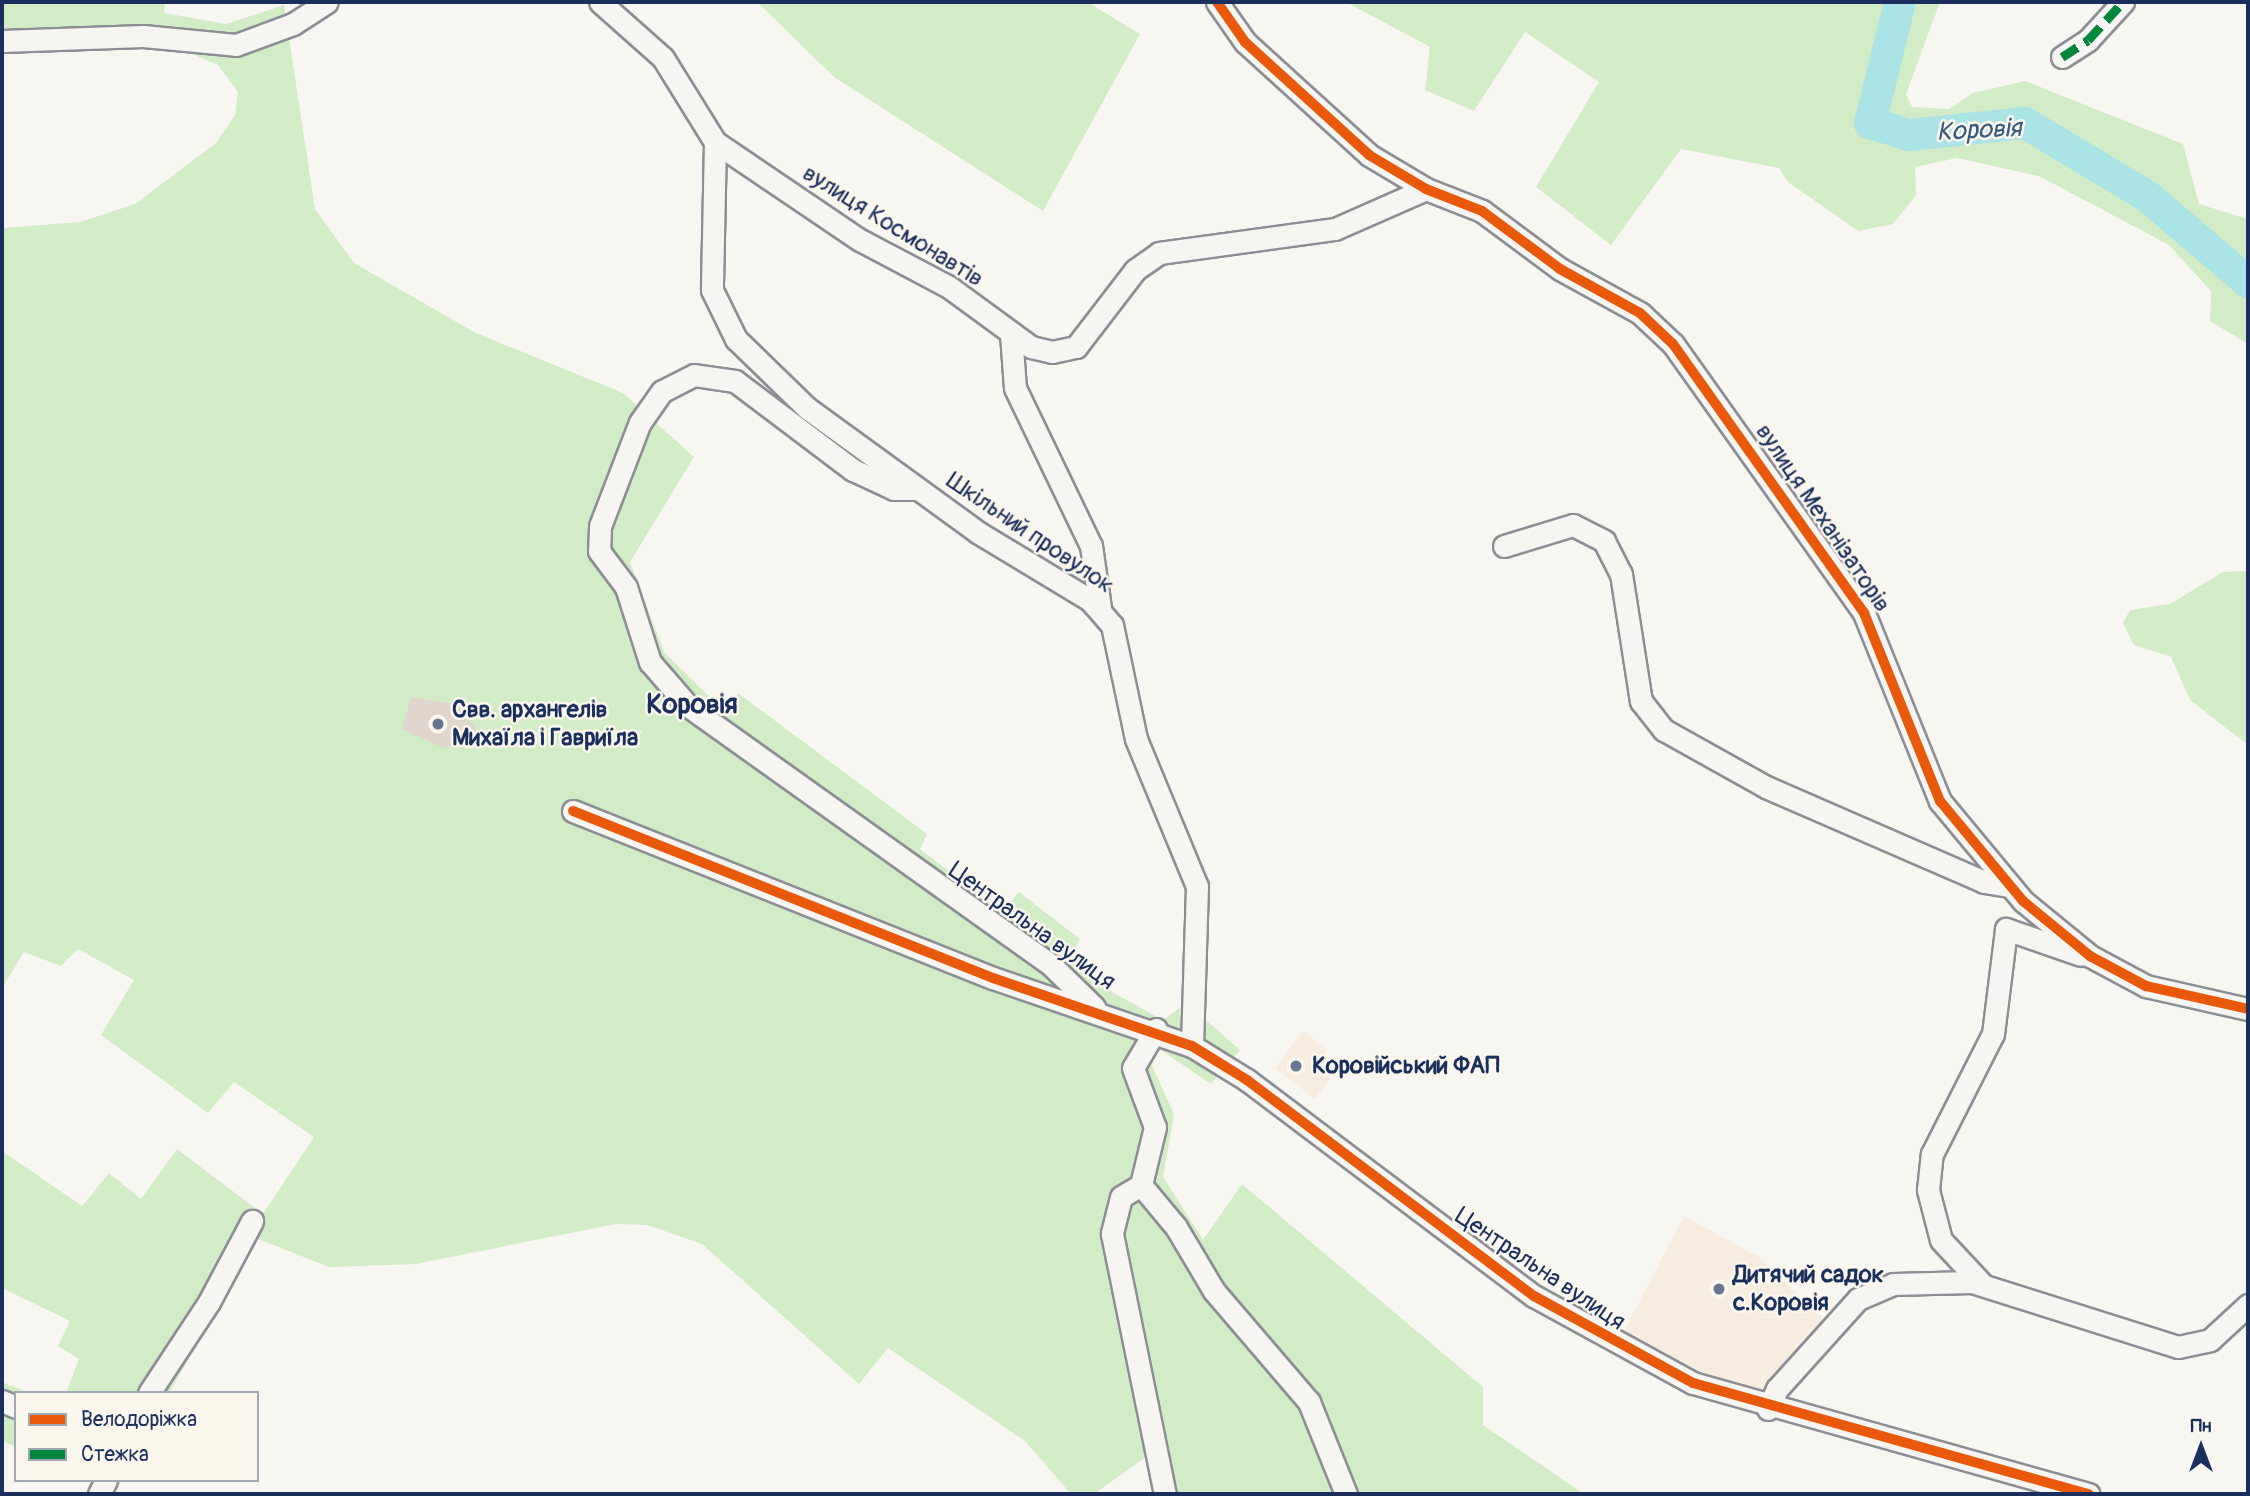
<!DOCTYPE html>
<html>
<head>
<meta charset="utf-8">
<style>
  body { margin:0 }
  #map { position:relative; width:2250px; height:1496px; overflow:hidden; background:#f8f6f0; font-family:Pangolin,sans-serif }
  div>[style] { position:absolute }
  .built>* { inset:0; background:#f6ece0 }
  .green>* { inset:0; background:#d2ecc6 }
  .river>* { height:32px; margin:-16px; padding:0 16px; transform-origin:16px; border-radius:16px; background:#abe4e7 }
  .building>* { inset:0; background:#e0d6cd }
  .roads { filter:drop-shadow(2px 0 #8b8e94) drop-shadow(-2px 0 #8b8e94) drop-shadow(0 2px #8b8e94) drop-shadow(0 -2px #8b8e94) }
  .minor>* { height:21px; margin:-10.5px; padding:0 10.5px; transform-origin:10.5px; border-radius:10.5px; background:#f6f5f1 }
  .quiet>* { height:9px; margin-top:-4.5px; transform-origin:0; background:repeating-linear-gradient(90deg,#00873e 0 18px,transparent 0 27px) }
  .cycleway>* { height:10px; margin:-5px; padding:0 5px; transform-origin:5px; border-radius:5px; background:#e8590c }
  .dots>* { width:19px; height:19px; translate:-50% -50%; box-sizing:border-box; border:4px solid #fbf7ec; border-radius:50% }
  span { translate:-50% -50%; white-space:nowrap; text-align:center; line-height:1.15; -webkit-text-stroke:5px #fbf7ec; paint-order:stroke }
  .street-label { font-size:24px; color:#1b2f5e }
  .poi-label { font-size:24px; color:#1b2f5e; font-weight:700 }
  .left { translate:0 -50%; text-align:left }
  .water-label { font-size:26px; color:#375a7f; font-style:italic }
  .quarter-label { font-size:28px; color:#1b2f5e; font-weight:700 }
  .frame { position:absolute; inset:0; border:4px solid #1b2f5e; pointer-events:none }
  .legend { position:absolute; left:14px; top:1391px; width:245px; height:91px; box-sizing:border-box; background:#fbf7ec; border:2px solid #a1a7b3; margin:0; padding:9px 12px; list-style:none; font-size:21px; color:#1b2f5e }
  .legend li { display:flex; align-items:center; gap:14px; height:35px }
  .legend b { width:35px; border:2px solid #a1a7b3 }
  .north { position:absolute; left:2166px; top:1412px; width:70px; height:70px; -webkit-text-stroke:5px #fbf7ec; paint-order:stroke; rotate:0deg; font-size:19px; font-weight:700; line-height:28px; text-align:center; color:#1b2f5e }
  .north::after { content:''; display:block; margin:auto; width:24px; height:32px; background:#1b2f5e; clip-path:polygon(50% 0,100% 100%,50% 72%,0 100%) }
</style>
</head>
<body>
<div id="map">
  <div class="built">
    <i style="clip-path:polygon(1303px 1031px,1327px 1049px,1315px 1065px,1331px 1077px,1315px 1099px,1275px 1068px)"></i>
    <i style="clip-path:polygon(1684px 1216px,1759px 1257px,1824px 1320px,1763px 1392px,1714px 1378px,1624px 1331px)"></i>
  </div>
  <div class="green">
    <i style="clip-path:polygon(2px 2px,165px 2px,164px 13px,226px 24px,284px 5px,315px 209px,354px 263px,476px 333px,623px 393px,694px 457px,630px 562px,664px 652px,722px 709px,738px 693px,927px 834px,920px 849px,1002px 912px,1019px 892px,1080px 939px,1072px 954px,1112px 992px,1163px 1020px,1187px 1003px,1240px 1050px,1211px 1084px,1158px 1048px,1148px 1057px,1174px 1114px,1163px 1177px,1203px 1240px,1242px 1184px,1483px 1387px,1483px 1425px,1584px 1494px,1152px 1494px,1150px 1454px,1094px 1494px,1071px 1494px,1025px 1441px,888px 1348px,859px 1384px,702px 1244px,647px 1225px,616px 1224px,416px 1264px,329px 1267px,258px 1239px,169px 1393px,66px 1393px,79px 1359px,58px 1346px,70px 1321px,2px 1288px,2px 1151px,82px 1206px,109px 1173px,141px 1199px,177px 1149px,263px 1214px,314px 1137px,234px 1082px,208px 1113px,101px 1035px,134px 980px,78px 949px,61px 966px,24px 952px,2px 988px,2px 228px,80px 222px,135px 204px,216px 143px,235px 115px,238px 92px,218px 65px,161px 41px,2px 52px)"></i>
    <i style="clip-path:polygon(757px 2px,1087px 2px,1140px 34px,1043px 211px,834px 77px)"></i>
    <i style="clip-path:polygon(1346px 2px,1940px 2px,1906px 94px,1912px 107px,1949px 109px,1973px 93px,2025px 81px,2183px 144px,2199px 204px,2248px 219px,2248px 344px,2210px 321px,2211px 291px,2169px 245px,2039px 176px,1957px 158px,1915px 167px,1916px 195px,1893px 224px,1858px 231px,1788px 182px,1779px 168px,1681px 149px,1611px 245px,1536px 187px,1599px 82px,1525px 32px,1474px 111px,1425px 90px,1430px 47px)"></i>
    <i style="clip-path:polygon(2248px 571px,2248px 745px,2190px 700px,2171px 657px,2134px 645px,2123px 623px,2130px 610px,2170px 604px,2223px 572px)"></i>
    <i style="clip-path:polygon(2px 1382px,29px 1393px,16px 1393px,16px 1447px,2px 1441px)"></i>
  </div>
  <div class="river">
    <i style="left:1900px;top:2px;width:125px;rotate:103.9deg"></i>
    <i style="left:1870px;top:123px;width:41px;rotate:17.1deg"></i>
    <i style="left:1909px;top:135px;width:117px;rotate:-5.9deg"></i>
    <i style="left:2025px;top:123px;width:142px;rotate:30.9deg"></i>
    <i style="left:2147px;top:196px;width:133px;rotate:40.4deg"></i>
  </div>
  <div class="building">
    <i style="clip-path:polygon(411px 697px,457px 704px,476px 729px,473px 737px,444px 748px,402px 729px)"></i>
  </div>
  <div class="roads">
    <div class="minor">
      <i style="left:600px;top:2px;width:84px;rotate:41.6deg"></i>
      <i style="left:663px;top:58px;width:99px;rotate:58.2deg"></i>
      <i style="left:715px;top:142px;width:175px;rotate:34.1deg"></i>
      <i style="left:860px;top:240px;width:101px;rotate:27.8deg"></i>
      <i style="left:949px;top:287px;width:102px;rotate:36.2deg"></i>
      <i style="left:1031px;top:347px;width:22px;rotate:13deg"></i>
      <i style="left:1052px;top:352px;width:25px;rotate:-12deg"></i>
      <i style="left:1076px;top:347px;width:97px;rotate:-52.5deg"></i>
      <i style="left:1135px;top:270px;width:29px;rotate:-35deg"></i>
      <i style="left:1159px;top:253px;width:178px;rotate:-7.8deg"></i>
      <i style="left:1335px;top:229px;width:99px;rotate:-23.7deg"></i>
      <i style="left:1217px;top:2px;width:49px;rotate:55deg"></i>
      <i style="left:1245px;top:42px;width:168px;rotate:42.3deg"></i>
      <i style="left:1369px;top:155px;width:66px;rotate:30.8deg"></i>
      <i style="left:1426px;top:189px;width:60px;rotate:21.4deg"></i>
      <i style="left:1482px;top:211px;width:97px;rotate:36.6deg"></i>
      <i style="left:1560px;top:269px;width:91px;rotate:28.8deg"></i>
      <i style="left:1640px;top:313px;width:45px;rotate:43.2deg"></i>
      <i style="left:1673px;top:344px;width:330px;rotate:54.6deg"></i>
      <i style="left:1864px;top:613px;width:203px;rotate:68deg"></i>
      <i style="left:1940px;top:801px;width:130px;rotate:50.3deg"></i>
      <i style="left:2023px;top:901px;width:87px;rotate:39.4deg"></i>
      <i style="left:2090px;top:956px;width:64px;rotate:28.2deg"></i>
      <i style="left:2146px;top:986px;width:105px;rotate:12.7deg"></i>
      <i style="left:2px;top:41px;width:141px;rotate:-2deg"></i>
      <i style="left:143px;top:36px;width:93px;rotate:5.5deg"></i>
      <i style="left:236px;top:45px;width:61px;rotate:-20.2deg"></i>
      <i style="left:293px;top:24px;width:40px;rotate:-32.9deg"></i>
      <i style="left:2062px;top:57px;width:31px;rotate:-33deg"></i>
      <i style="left:2088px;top:40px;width:52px;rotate:-47.4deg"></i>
      <i style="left:715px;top:142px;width:148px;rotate:91.2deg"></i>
      <i style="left:712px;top:290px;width:55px;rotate:63.9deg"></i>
      <i style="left:736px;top:339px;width:99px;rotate:44.2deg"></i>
      <i style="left:807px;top:408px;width:213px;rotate:36deg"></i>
      <i style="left:979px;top:533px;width:130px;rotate:31.1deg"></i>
      <i style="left:1090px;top:600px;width:33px;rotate:49deg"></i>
      <i style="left:1112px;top:625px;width:116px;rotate:78.1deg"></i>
      <i style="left:1136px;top:739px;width:159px;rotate:67.5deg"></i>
      <i style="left:1197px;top:886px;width:160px;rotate:91.8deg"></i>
      <i style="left:1011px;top:334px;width:54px;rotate:85.8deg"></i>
      <i style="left:1015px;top:388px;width:175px;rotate:64.3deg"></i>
      <i style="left:1091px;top:546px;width:63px;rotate:81.7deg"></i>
      <i style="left:917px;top:489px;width:23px;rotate:180deg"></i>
      <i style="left:894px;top:489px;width:45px;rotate:-155.1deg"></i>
      <i style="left:853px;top:470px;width:148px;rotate:-143deg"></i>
      <i style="left:735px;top:381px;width:41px;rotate:-171.7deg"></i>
      <i style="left:694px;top:375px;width:36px;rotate:153deg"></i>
      <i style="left:662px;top:391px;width:38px;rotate:125deg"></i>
      <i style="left:640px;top:422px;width:111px;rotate:111deg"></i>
      <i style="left:600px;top:526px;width:25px;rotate:92deg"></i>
      <i style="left:599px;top:551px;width:45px;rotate:53.1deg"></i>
      <i style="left:626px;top:587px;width:79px;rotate:72.3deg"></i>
      <i style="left:650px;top:662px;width:58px;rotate:49.2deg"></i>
      <i style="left:688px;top:706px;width:447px;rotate:35.5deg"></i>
      <i style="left:1052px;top:966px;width:59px;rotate:44.3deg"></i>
      <i style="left:1504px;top:546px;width:72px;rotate:-16.9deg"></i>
      <i style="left:1573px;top:525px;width:35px;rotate:27deg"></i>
      <i style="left:1604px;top:541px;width:37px;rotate:63deg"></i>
      <i style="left:1621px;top:574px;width:129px;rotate:81.1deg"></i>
      <i style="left:1641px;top:701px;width:37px;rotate:52deg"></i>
      <i style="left:1664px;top:730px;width:117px;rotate:29.2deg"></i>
      <i style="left:1766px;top:787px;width:238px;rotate:23.5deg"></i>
      <i style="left:1984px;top:882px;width:25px;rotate:9deg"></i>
      <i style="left:573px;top:811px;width:452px;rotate:21.7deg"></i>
      <i style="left:993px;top:978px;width:210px;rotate:18.9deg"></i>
      <i style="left:1192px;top:1046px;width:65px;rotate:31.7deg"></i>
      <i style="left:1247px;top:1080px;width:359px;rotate:37deg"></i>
      <i style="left:1534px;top:1296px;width:181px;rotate:28.7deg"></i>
      <i style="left:1693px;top:1383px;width:411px;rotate:15.7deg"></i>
      <i style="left:1156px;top:1029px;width:45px;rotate:120.5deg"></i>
      <i style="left:1133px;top:1068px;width:63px;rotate:69.6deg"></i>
      <i style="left:1155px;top:1127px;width:60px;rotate:103.6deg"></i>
      <i style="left:1141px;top:1185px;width:55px;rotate:50.2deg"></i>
      <i style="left:1176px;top:1227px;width:74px;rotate:59.3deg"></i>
      <i style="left:1214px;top:1291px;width:146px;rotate:49.4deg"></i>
      <i style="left:1309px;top:1402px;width:99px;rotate:68.1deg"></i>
      <i style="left:1141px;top:1185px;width:23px;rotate:149deg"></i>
      <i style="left:1121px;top:1197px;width:38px;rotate:104deg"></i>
      <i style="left:1112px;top:1234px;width:265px;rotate:78.5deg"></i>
      <i style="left:1982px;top:1284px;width:60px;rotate:-133deg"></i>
      <i style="left:1941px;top:1240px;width:52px;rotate:-104.6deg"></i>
      <i style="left:1928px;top:1190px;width:36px;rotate:-84deg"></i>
      <i style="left:1932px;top:1154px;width:135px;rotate:-63.1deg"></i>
      <i style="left:1993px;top:1034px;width:106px;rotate:-82.9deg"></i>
      <i style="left:2006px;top:929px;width:79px;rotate:19.1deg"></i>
      <i style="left:149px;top:1393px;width:109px;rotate:-56.6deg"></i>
      <i style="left:209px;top:1302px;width:92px;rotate:-62deg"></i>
      <i style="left:2px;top:1401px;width:15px;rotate:23deg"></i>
      <i style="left:1768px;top:1409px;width:22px;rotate:-66deg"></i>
      <i style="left:1777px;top:1389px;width:121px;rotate:-48deg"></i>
      <i style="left:1858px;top:1299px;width:38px;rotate:-23deg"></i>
      <i style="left:1893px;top:1284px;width:79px;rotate:-1.5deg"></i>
      <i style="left:1972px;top:1282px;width:216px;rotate:17.5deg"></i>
      <i style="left:2178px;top:1347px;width:33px;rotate:-12deg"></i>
      <i style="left:2210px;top:1340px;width:52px;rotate:-42.6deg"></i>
      <i style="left:99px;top:1494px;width:16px;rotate:-63deg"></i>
    </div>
  </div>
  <div class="quiet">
    <i style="left:2062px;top:57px;width:31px;rotate:-33deg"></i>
    <i style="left:2088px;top:40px;width:52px;rotate:-47.4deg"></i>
  </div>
  <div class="cycleway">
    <i style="left:1217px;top:2px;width:49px;rotate:55deg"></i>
    <i style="left:1245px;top:42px;width:168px;rotate:42.3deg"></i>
    <i style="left:1369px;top:155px;width:66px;rotate:30.8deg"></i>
    <i style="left:1426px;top:189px;width:60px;rotate:21.4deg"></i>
    <i style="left:1482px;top:211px;width:97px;rotate:36.6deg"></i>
    <i style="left:1560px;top:269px;width:91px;rotate:28.8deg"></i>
    <i style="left:1640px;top:313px;width:45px;rotate:43.2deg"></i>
    <i style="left:1673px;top:344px;width:330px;rotate:54.6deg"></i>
    <i style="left:1864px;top:613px;width:203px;rotate:68deg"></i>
    <i style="left:1940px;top:801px;width:130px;rotate:50.3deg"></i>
    <i style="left:2023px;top:901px;width:87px;rotate:39.4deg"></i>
    <i style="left:2090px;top:956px;width:64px;rotate:28.2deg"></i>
    <i style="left:2146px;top:986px;width:105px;rotate:12.7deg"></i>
    <i style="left:573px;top:811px;width:452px;rotate:21.7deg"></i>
    <i style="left:993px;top:978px;width:210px;rotate:18.9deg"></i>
    <i style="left:1192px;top:1046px;width:65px;rotate:31.7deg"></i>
    <i style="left:1247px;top:1080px;width:359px;rotate:37deg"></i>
    <i style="left:1534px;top:1296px;width:181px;rotate:28.7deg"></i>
    <i style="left:1693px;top:1383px;width:411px;rotate:15.7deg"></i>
  </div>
  <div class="dots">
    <i style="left:438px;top:724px;background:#687591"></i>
    <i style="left:1296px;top:1066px;background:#687591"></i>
    <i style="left:1719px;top:1289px;background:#687591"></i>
  </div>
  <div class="street-label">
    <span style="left:893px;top:226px;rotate:32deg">вулиця Космонавтів</span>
    <span style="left:1823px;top:518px;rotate:56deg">вулиця Механізаторів</span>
    <span style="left:1030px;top:533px;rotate:34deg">Шкільний провулок</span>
    <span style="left:1032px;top:926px;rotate:36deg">Центральна вулиця</span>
    <span style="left:1540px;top:1269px;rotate:34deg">Центральна вулиця</span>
  </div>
  <div class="poi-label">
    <span class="left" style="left:452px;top:724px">Свв. архангелів<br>Михаїла і Гавриїла</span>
    <span class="left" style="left:1312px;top:1066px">Коровійський ФАП</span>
    <span class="left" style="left:1733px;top:1289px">Дитячий садок<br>с.Коровія</span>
  </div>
  <div class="water-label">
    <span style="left:1979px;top:131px;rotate:-3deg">Коровія</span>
  </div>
  <div class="quarter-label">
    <span style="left:692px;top:705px">Коровія</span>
  </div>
  <div class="frame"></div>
  <ul class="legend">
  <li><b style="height:9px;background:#e8590c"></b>Велодоріжка</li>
  <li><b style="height:9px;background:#00873e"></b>Стежка</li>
  </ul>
  <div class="north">Пн</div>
</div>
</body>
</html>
